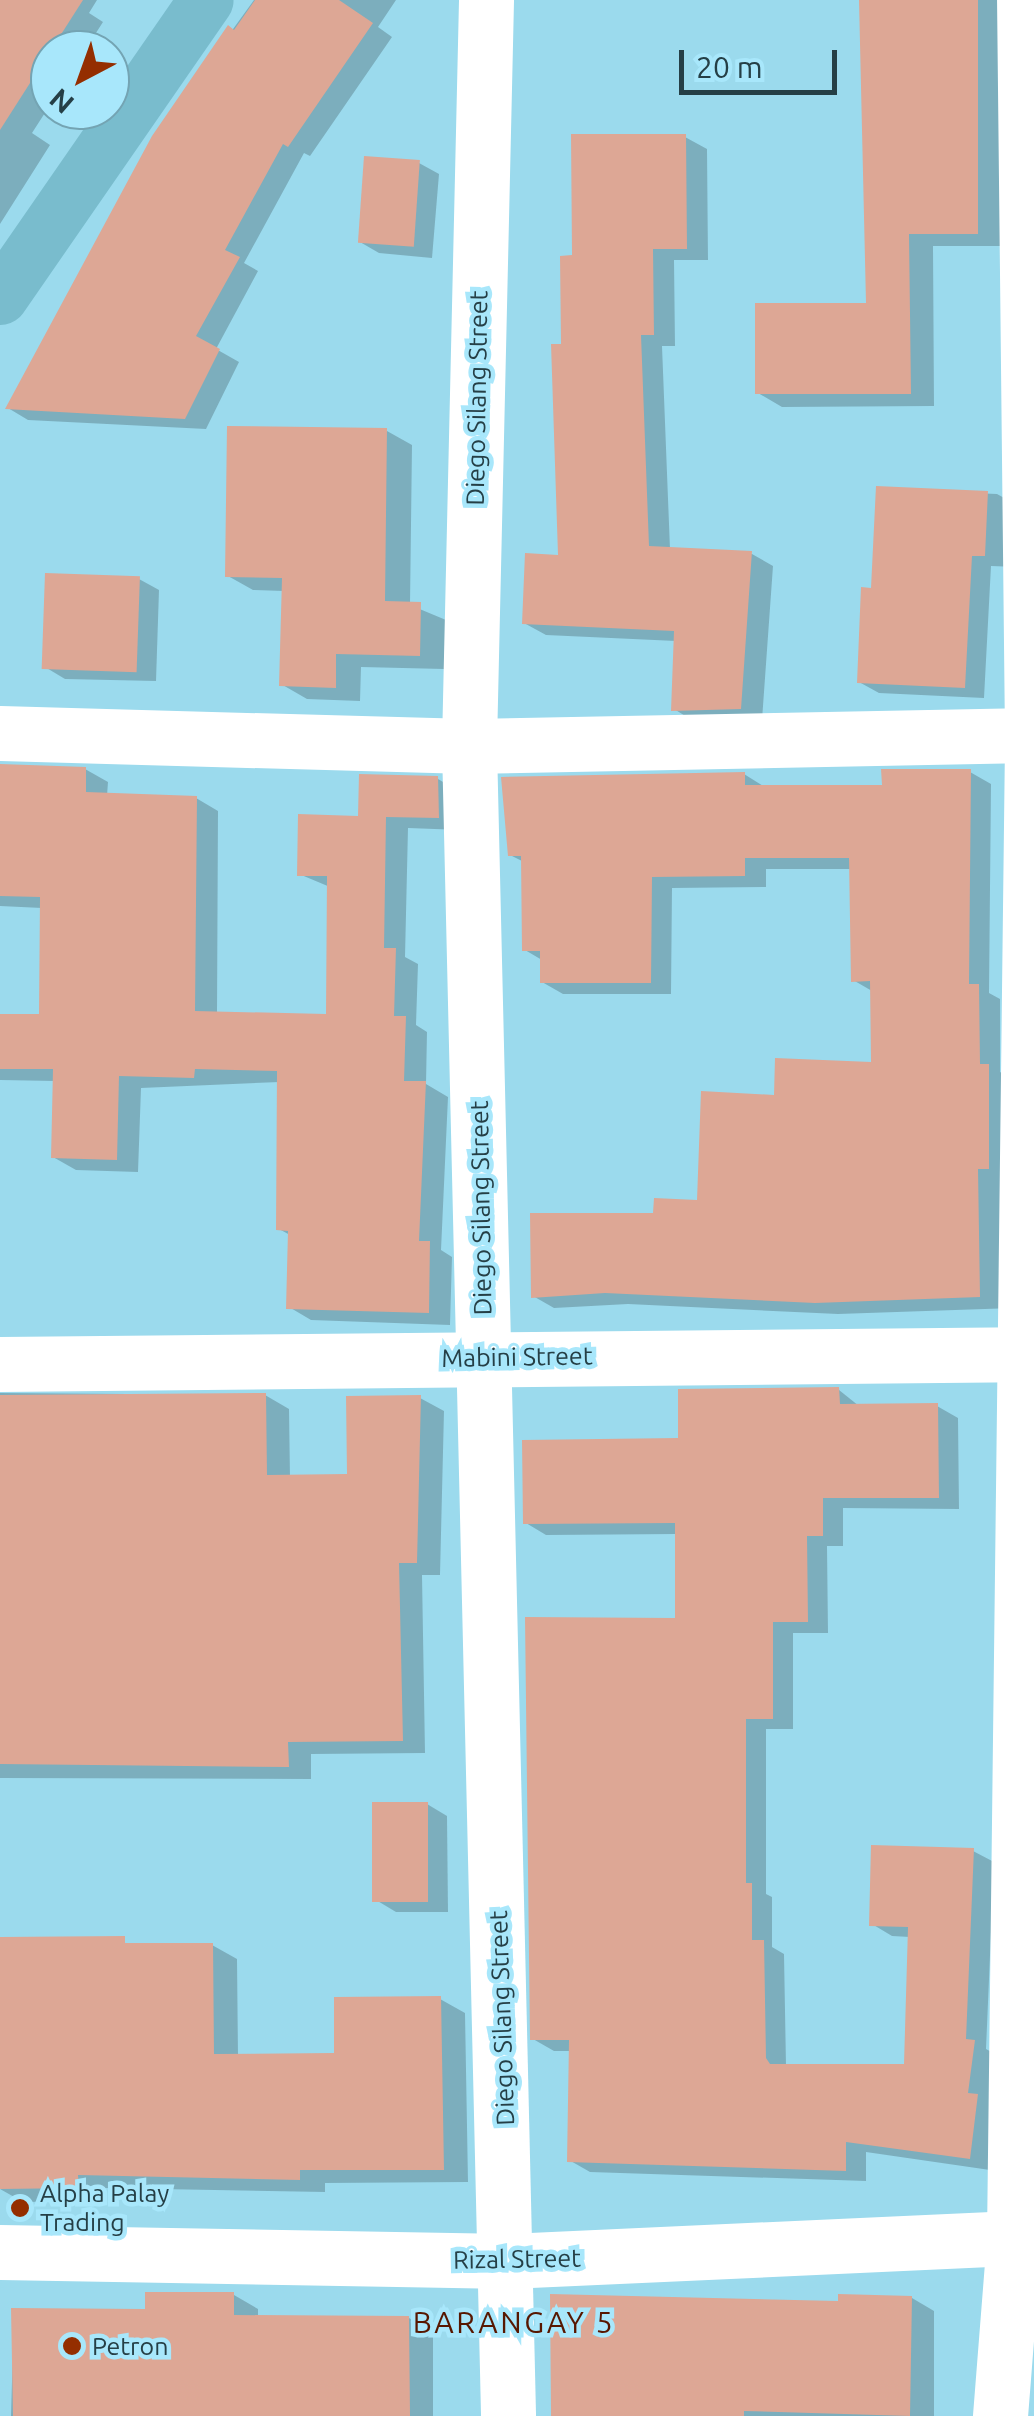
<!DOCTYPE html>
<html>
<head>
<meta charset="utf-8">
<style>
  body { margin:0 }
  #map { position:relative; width:1034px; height:2416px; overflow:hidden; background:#9bdaed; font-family:Ubuntu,sans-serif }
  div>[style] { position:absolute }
  .shadow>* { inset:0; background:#0003 }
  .building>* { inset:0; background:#dda795; transform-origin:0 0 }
  .minor>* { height:55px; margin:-27.5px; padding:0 27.5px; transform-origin:27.5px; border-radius:27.5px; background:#fff }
  .major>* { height:55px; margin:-27.5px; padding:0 27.5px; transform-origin:27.5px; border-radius:27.5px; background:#79bccd }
  .dots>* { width:28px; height:28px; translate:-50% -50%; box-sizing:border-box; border:5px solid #a8e7fb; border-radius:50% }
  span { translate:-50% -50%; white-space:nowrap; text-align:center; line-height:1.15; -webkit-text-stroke:9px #a8e7fb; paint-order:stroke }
  .street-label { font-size:25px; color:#253f46 }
  .poi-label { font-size:25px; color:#253f46 }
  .left { translate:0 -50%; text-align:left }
  .quarter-label { font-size:30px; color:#571700; letter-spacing:2.5px }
  .north { position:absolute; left:30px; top:30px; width:100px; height:100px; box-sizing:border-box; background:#a8e7fb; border:2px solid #74a4b3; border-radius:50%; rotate:221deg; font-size:28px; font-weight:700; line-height:40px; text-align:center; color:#253f46 }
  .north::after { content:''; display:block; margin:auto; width:35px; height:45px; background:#942e00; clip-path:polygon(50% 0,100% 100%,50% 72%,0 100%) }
  .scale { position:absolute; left:679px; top:50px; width:158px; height:45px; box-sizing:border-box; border:5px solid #253f46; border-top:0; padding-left:12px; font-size:30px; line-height:35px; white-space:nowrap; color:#253f46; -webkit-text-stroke:8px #a8e7fb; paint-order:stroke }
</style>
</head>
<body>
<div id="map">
  <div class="shadow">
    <i style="clip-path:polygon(0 0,97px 0,89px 13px,103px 22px,85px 50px,50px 50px,50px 105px,32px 133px,50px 145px,0 224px)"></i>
    <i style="clip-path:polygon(254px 0,396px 0,378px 27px,392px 37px,310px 156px,304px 153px,244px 263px,258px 271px,216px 349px,239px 362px,206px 429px,28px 420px,8px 408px,155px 137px)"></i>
    <i style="clip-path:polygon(861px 0,1020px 0,1001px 246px,933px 246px,934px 406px,782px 407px,758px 393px,868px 305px)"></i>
    <i style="clip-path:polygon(685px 137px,707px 149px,708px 260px,674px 260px,675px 346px,662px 346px,670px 549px,752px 554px,773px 566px,762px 720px,695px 722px,674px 709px,676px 641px,546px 635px,524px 623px,561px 558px,564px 346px,574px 258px)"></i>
    <i style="clip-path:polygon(419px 163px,439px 174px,432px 258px,379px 253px,360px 242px)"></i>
    <i style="clip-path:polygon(387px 431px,412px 445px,410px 605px,446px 620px,444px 669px,361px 667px,360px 701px,307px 699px,281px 684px,284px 591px,253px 590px,228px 576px)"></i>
    <i style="clip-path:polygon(878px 489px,997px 494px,1017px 505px,1018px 567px,991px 566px,984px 698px,879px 693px,859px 682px,874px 590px)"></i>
    <i style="clip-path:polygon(139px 579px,159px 590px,156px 681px,65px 679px,45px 667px)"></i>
    <i style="clip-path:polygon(0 765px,85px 769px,108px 782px,107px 796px,196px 798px,218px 811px,217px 1014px,328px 1017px,330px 887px,299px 874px,360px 818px,438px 779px,460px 792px,461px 830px,408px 828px,405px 957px,418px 964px,416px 1025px,427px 1032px,426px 1084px,448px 1097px,441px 1250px,452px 1257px,450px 1325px,311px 1320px,289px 1307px,290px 1235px,279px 1229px,280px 1082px,141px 1088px,138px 1172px,76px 1170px,53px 1157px,55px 1081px,0 1080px,0 1016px,42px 1017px,42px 908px,0 906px)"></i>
    <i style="clip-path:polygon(970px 772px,991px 784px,989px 993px,1000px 999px,1000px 1072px,1017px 1082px,1014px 1308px,838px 1314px,628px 1304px,554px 1308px,533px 1296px,656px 1215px,699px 1202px,776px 1097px,874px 1065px,872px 991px,853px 980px,852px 869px,766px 869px,766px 887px,672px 888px,671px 994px,563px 994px,542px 982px,542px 960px,525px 950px,524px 862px,510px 855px,504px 779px,744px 774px,765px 787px,884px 787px)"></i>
    <i style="clip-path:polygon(839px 1390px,859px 1406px,937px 1406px,958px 1418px,959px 1509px,843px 1508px,843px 1546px,827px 1546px,828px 1633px,793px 1633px,793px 1729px,766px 1729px,766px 1894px,772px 1897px,772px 1947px,784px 1954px,786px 2066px,906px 2066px,910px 1937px,892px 1936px,872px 1924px,973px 1851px,994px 1862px,986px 2049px,995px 2054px,990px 2170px,866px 2152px,866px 2181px,590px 2172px,569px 2160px,571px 2051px,554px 2051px,533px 2039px,677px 1620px,677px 1534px,546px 1535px,526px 1523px,680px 1440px)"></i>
    <i style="clip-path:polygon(0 1393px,265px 1395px,289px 1409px,290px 1478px,349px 1477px,420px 1398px,444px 1411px,440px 1575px,422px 1575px,425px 1753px,311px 1754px,311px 1779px,0 1778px)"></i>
    <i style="clip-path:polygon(427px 1804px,447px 1816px,448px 1912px,396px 1912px,376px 1900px)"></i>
    <i style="clip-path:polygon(0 1940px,212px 1945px,237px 1959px,238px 2056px,337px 2056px,440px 1999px,465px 2013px,468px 2182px,325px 2183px,325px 2192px,103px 2188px,103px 2201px,23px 2202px,0 2189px)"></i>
    <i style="clip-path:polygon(234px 2295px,258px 2309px,258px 2318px,409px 2318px,433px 2332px,433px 2416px,11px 2416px,14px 2311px,147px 2312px)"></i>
    <i style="clip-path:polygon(912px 2298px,934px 2311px,934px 2416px,554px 2416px,840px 2303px)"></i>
  </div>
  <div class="building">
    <i style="clip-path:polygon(0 0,83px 0,0 130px)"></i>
    <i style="clip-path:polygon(255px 0,339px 0,373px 23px,288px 147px,283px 144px,225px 250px,240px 257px,196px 336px,220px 349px,185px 419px,5px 409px,152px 136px,228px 25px,234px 30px)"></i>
    <i style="clip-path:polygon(859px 0,978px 0,978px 234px,909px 234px,911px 394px,755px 394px,755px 303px,866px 303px)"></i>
    <i style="clip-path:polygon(571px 134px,686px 134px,687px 249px,653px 249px,654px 335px,641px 335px,649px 546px,752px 551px,741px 709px,671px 711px,674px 631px,522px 624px,525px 553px,558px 555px,551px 344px,561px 344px,560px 256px,572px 255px)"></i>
    <i style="left:364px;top:156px;width:56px;height:87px;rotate:4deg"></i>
    <i style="clip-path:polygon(227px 426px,387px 428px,385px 601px,421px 602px,420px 656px,336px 654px,336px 688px,279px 686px,282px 578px,225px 577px)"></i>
    <i style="clip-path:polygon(876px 486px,988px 491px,985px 556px,972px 556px,965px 688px,857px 683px,861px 587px,871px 588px)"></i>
    <i style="left:45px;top:573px;width:95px;height:96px;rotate:2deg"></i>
    <i style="clip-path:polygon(0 764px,86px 767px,86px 792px,197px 796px,195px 1011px,326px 1014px,327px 876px,297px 876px,298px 814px,358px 816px,359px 774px,438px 776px,439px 818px,386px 817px,384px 948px,396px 948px,394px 1016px,406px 1016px,404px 1081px,426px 1081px,419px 1241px,430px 1241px,429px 1313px,286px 1309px,288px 1231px,276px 1230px,277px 1071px,195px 1069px,194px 1078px,119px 1076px,117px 1160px,51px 1158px,53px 1069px,0 1069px,0 1014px,39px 1014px,40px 897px,0 896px)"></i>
    <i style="clip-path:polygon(881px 769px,971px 769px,969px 984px,979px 984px,980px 1064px,989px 1064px,989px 1169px,978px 1169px,980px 1297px,815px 1303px,605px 1293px,531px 1298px,530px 1213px,653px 1213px,654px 1198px,697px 1200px,701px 1091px,774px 1095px,775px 1058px,871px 1062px,870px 981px,851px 982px,849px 858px,745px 858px,745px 876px,652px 877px,651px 983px,540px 983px,540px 951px,522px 951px,521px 856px,508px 856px,501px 777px,745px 772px,745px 785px,882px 785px)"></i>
    <i style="clip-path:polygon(839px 1387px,840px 1404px,938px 1403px,939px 1498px,823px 1498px,823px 1536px,807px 1536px,808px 1622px,773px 1622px,773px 1719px,746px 1719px,746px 1883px,752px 1883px,752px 1940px,764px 1940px,766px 2058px,770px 2064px,904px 2064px,908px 1927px,869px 1926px,871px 1845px,974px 1848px,966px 2039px,975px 2040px,968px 2093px,978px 2094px,970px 2159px,846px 2142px,846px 2171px,567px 2162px,569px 2040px,530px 2040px,525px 1617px,675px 1618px,675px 1523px,523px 1524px,522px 1440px,678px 1438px,678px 1389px)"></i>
    <i style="clip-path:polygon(266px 1393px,267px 1475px,347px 1474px,346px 1396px,421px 1395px,417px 1563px,399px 1563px,403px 1741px,288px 1742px,289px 1767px,0 1764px,0 1395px)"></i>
    <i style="left:372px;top:1802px;width:56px;height:100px"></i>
    <i style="clip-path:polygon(125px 1936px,125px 1943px,213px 1943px,214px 2054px,334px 2053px,334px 1997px,441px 1996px,444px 2170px,300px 2170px,300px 2180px,78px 2175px,79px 2188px,0 2189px,0 1937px)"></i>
    <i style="clip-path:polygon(145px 2292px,234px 2292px,234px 2315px,409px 2316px,410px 2416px,13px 2416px,11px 2308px,145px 2309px)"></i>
    <i style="clip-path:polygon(550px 2294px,838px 2301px,838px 2294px,912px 2296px,910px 2416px,744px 2411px,744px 2416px,551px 2416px)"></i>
  </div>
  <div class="minor">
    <i style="left:486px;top:0;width:746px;rotate:91.31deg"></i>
    <i style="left:469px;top:746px;width:1670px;rotate:88.66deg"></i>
    <i style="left:0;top:733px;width:469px;rotate:1.6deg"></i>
    <i style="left:469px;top:746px;width:565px;rotate:-1.12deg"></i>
    <i style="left:0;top:1364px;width:1034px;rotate:-0.55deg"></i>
    <i style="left:0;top:2252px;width:508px;rotate:1.01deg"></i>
    <i style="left:508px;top:2261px;width:527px;rotate:-2.61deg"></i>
    <i style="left:1000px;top:2416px;width:180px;rotate:-85.5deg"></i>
    <i style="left:1014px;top:2237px;width:1502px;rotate:-89.31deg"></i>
    <i style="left:1032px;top:735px;width:735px;rotate:-90.62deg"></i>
  </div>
  <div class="major">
    <i style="left:0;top:297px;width:361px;rotate:-55.3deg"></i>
  </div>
  <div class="dots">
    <i style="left:20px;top:2208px;background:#942e00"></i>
    <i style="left:72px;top:2346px;background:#942e00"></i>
  </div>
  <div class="street-label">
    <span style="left:477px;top:398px;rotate:-89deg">Diego Silang Street</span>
    <span style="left:481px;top:1208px;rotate:-91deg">Diego Silang Street</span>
    <span style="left:517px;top:1357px;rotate:-1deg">Mabini Street</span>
    <span style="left:502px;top:2018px;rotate:-92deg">Diego Silang Street</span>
    <span style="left:517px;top:2259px;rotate:-1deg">Rizal Street</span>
  </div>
  <div class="poi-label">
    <span class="left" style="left:40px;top:2208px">Alpha Palay<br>Trading</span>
    <span class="left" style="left:92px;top:2346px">Petron</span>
  </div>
  <div class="quarter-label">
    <span style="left:514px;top:2322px">BARANGAY 5</span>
  </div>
  <div class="north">N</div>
  <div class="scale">20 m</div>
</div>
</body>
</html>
